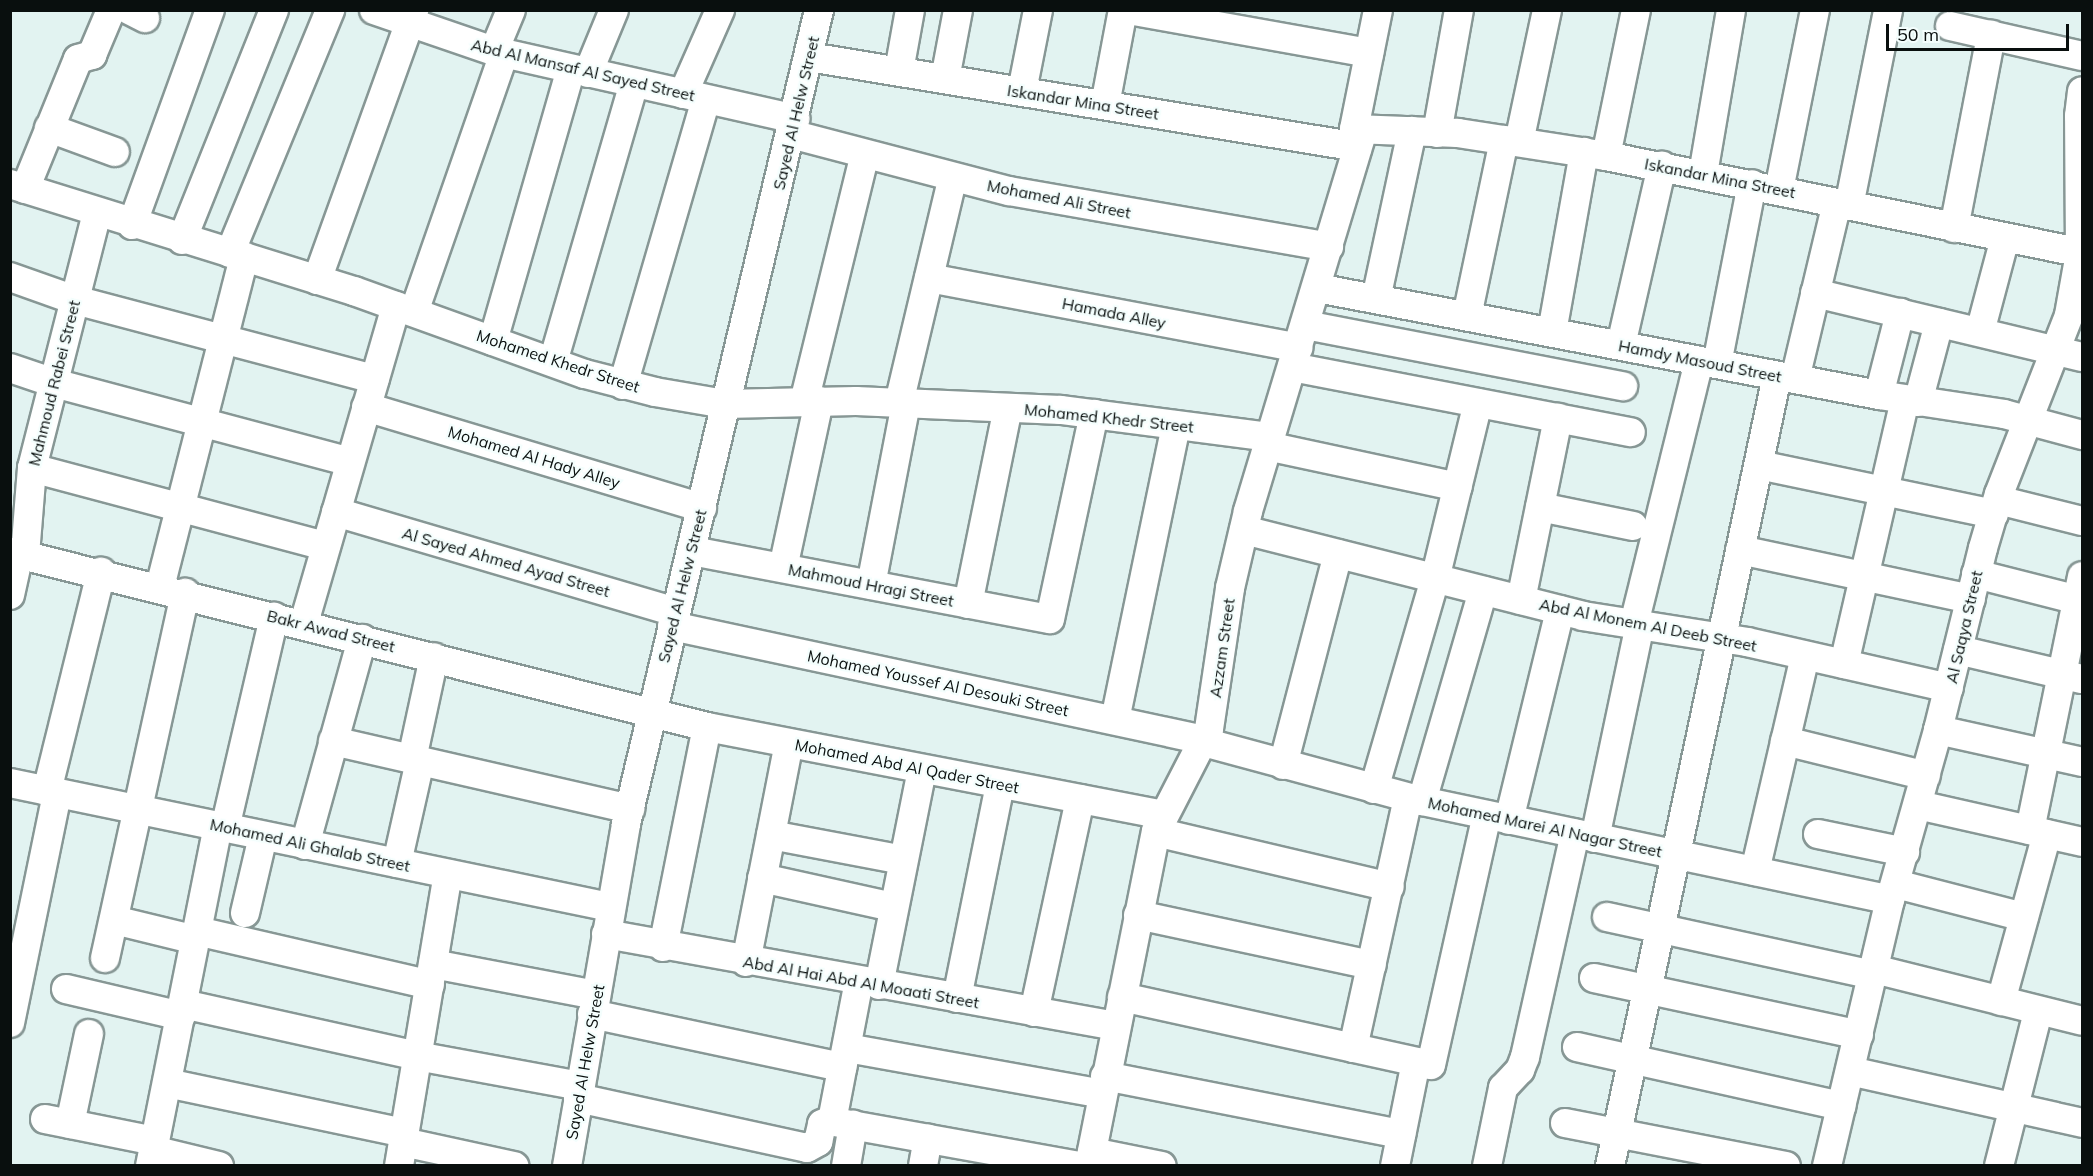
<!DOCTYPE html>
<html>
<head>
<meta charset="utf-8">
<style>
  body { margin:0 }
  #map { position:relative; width:2093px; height:1176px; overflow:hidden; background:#e2f3f1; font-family:Mulish,sans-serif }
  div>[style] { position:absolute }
  .roads { filter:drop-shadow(2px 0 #879795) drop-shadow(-2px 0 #879795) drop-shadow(0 2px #879795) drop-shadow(0 -2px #879795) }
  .minor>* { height:28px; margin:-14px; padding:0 14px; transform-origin:14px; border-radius:14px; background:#fff }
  span { translate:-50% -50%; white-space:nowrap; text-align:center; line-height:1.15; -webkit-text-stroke:4.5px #f4fefd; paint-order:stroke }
  .street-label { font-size:16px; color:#090f0e }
  .frame { position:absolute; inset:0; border:12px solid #090f0e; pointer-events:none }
  .scale { position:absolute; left:1886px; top:24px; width:183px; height:27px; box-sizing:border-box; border:3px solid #090f0e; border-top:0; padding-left:8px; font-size:18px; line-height:21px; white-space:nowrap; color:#090f0e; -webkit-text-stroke:4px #f4fefd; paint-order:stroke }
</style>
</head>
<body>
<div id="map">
  <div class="roads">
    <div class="minor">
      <i style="left:129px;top:10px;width:18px;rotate:27deg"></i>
      <i style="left:374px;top:10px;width:127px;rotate:18.9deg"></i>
      <i style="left:494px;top:51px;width:309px;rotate:12.7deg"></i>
      <i style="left:1128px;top:10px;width:245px;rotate:10.1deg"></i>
      <i style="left:1378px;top:10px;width:121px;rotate:101.4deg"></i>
      <i style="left:1354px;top:129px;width:104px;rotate:2.2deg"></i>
      <i style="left:1458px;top:133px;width:150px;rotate:8.8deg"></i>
      <i style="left:1606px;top:156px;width:486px;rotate:11.5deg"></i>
      <i style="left:1950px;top:26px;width:135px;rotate:12.8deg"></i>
      <i style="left:494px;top:51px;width:44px;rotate:-67.5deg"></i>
      <i style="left:809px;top:57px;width:556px;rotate:9.31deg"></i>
      <i style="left:899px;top:71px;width:62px;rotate:-79.8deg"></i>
      <i style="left:588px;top:73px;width:68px;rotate:-67.6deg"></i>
      <i style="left:945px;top:79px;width:70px;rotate:-79.3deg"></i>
      <i style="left:1022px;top:91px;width:83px;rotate:-78.8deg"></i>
      <i style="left:683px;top:94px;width:92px;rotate:-66.2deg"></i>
      <i style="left:1105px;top:105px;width:97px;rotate:-79.3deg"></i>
      <i style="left:49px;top:128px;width:70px;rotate:20deg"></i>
      <i style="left:1437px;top:133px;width:125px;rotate:-79.9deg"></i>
      <i style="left:791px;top:134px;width:225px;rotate:14.7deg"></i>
      <i style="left:1009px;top:191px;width:325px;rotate:9.9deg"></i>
      <i style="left:1519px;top:142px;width:135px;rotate:-78deg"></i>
      <i style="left:1606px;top:156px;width:149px;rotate:-78.4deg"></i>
      <i style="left:1703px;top:174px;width:166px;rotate:-80.3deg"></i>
      <i style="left:10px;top:184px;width:360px;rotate:17.3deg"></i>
      <i style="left:354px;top:291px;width:245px;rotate:19.8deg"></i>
      <i style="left:585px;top:374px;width:72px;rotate:14.4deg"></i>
      <i style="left:655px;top:392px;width:71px;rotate:9.7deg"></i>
      <i style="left:725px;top:404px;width:131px;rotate:-1.3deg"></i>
      <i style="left:856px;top:401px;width:205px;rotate:2.5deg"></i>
      <i style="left:1061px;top:410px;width:211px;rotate:7.4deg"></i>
      <i style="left:25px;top:189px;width:140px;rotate:-67.8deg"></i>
      <i style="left:78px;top:59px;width:15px;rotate:-16deg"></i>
      <i style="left:92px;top:55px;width:49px;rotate:-67.1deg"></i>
      <i style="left:1779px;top:190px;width:184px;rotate:-78.7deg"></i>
      <i style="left:1849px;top:206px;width:200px;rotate:-78.7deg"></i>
      <i style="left:132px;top:225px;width:229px;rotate:-70.1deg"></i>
      <i style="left:1954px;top:228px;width:197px;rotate:-79.1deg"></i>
      <i style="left:182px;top:240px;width:248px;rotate:-68.2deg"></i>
      <i style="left:230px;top:253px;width:263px;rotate:-67.6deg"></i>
      <i style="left:10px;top:277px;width:69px;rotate:19.5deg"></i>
      <i style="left:75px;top:300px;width:310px;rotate:14.8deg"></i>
      <i style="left:929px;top:278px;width:376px;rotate:10.7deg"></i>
      <i style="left:317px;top:280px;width:287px;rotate:-70.2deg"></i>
      <i style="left:1317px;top:288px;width:572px;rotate:10.78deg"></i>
      <i style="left:1879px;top:395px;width:126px;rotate:8.6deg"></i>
      <i style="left:2004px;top:414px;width:81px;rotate:15.1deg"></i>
      <i style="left:1815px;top:293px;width:275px;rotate:13.5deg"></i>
      <i style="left:1376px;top:299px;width:172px;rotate:-77.9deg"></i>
      <i style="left:414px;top:312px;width:273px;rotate:-70.8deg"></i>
      <i style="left:1467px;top:316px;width:180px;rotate:-78.1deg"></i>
      <i style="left:1305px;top:325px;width:324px;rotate:10.9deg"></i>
      <i style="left:1552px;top:332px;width:183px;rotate:-79.9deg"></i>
      <i style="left:1980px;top:332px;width:97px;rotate:-75.1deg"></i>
      <i style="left:493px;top:341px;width:283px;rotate:-74deg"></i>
      <i style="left:1621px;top:345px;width:184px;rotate:-77.1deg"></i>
      <i style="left:553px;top:362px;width:290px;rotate:-73.8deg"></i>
      <i style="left:1717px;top:364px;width:183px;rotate:-79deg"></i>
      <i style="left:1292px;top:367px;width:345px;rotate:10.9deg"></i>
      <i style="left:10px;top:368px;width:46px;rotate:18.8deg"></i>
      <i style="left:54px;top:383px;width:306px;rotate:14.9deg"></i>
      <i style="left:1795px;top:379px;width:181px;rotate:-76.6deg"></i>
      <i style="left:623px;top:385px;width:297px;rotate:-73.8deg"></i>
      <i style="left:1879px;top:395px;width:85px;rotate:-75.6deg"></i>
      <i style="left:804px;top:402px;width:255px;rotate:-76.2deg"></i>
      <i style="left:1918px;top:402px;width:82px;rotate:-75.1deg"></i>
      <i style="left:899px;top:403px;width:232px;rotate:-76.6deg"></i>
      <i style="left:366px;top:407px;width:351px;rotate:16.7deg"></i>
      <i style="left:1267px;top:446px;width:195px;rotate:12.1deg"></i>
      <i style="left:1759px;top:465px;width:240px;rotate:11.8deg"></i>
      <i style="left:32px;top:468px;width:304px;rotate:14.9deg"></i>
      <i style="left:1998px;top:500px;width:87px;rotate:14deg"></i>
      <i style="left:1540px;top:507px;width:95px;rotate:11.5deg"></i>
      <i style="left:336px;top:512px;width:354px;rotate:16.4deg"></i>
      <i style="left:1244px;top:530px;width:350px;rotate:14.2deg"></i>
      <i style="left:1583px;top:616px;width:166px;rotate:9deg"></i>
      <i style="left:1747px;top:642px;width:207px;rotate:12.8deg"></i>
      <i style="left:1740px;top:550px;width:236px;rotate:12deg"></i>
      <i style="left:692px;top:551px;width:364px;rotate:10.8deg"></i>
      <i style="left:1050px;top:619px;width:210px;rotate:-77.9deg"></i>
      <i style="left:10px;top:552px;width:719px;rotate:14.09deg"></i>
      <i style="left:707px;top:727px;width:464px;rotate:10.9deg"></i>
      <i style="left:25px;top:555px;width:87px;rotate:-85.4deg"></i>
      <i style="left:32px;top:468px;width:263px;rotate:-75.7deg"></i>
      <i style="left:783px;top:568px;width:171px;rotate:-77.8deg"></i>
      <i style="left:1976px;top:574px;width:109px;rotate:14.3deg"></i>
      <i style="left:871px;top:585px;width:185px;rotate:-79.1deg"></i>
      <i style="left:160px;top:587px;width:341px;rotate:-75.7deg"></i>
      <i style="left:10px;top:595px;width:42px;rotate:-77.6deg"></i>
      <i style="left:1521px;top:600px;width:186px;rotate:-78.5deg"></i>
      <i style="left:968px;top:604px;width:200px;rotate:-78.5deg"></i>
      <i style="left:304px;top:623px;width:330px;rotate:-73.8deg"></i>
      <i style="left:1634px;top:624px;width:271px;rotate:-76.1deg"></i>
      <i style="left:672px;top:626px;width:544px;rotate:12.09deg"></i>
      <i style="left:1958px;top:650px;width:127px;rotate:13.2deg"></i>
      <i style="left:1844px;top:664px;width:271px;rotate:-77deg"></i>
      <i style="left:1115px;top:720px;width:301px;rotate:-78.3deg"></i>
      <i style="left:1938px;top:730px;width:148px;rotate:12.5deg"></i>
      <i style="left:333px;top:741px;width:305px;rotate:12.9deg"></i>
      <i style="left:1785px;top:741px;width:145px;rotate:13.9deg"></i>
      <i style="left:1203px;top:742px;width:227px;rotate:15.1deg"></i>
      <i style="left:1422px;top:801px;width:478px;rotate:11.9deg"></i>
      <i style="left:412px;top:759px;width:104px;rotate:-77.8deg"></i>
      <i style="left:1283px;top:765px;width:218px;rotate:-75.4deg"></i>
      <i style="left:10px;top:783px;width:613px;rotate:11.68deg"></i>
      <i style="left:1374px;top:789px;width:219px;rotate:-73.8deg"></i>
      <i style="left:1435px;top:579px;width:181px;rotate:-76.3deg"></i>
      <i style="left:47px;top:791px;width:226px;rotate:-76.1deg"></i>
      <i style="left:1422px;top:801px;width:219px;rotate:-73.8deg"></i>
      <i style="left:1918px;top:805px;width:168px;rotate:12.7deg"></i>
      <i style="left:1509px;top:820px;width:216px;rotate:-76.3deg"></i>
      <i style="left:225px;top:828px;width:217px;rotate:-76.9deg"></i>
      <i style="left:2030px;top:830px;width:259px;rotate:-78.4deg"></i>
      <i style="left:1156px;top:832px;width:240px;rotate:13.2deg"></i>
      <i style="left:1818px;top:834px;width:89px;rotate:11.7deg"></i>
      <i style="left:771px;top:835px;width:134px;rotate:10.7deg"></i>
      <i style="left:1595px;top:838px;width:218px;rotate:-78.1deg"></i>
      <i style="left:305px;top:845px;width:214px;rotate:-74.5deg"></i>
      <i style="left:397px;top:863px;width:105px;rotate:-77.3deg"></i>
      <i style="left:1755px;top:871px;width:221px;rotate:-76.9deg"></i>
      <i style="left:762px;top:878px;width:134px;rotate:12.5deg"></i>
      <i style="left:1896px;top:884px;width:132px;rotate:14.5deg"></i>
      <i style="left:245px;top:913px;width:79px;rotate:-76.8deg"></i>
      <i style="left:1138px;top:915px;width:239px;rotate:12.1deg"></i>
      <i style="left:1607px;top:917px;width:272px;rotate:12.3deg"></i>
      <i style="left:114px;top:920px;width:84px;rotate:13.7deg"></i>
      <i style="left:197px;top:931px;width:239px;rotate:13deg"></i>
      <i style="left:606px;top:934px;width:518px;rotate:10.23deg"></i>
      <i style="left:663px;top:947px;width:224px;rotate:-78.7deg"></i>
      <i style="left:105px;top:958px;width:374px;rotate:-77.6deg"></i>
      <i style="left:746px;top:962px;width:223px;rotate:-78.9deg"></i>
      <i style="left:433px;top:964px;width:166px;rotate:10.8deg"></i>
      <i style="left:1874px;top:969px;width:214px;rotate:14deg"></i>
      <i style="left:1594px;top:978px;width:271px;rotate:12.1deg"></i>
      <i style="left:879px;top:985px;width:220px;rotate:-78.7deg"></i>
      <i style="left:66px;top:989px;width:118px;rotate:13.2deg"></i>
      <i style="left:1122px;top:997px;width:316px;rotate:12.4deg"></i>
      <i style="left:1431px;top:1065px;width:256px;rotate:-77.4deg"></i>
      <i style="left:957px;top:998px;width:218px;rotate:-78.6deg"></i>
      <i style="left:2001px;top:1001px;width:173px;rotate:-74.6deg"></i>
      <i style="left:183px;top:1004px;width:240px;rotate:12.5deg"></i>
      <i style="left:417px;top:1056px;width:166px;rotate:10.4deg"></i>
      <i style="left:1034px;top:1012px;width:218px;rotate:-77.8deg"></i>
      <i style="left:592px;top:1014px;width:256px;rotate:12deg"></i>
      <i style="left:10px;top:1023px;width:234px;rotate:-78.4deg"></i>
      <i style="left:1577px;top:1047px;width:271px;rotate:12.6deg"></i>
      <i style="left:847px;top:1048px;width:259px;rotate:10.2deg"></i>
      <i style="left:1353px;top:1048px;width:256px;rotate:-77.6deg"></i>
      <i style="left:1850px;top:1071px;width:238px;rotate:12.6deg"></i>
      <i style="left:1105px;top:1076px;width:302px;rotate:11.1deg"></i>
      <i style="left:167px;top:1083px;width:242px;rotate:11.9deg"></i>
      <i style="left:578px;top:1098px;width:234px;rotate:12.3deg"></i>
      <i style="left:807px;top:1148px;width:13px;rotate:-29deg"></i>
      <i style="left:818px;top:1142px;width:18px;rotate:-77deg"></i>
      <i style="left:822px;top:1124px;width:8px;rotate:-23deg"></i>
      <i style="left:829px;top:1121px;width:253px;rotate:10.2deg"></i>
      <i style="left:45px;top:1119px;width:112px;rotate:11.3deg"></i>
      <i style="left:832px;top:1121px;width:143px;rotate:-79.1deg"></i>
      <i style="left:1565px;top:1123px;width:225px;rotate:11deg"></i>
      <i style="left:70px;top:1124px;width:92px;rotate:-78.1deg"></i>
      <i style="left:403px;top:1142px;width:114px;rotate:12.2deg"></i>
      <i style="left:153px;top:1150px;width:68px;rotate:13.6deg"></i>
      <i style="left:1092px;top:1152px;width:71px;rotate:11.3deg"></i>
      <i style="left:150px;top:1166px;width:347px;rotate:-78.7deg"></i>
      <i style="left:399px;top:1166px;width:296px;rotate:-80.5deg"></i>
      <i style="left:567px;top:1166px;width:347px;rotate:-80.2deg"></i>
      <i style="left:626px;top:824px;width:837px;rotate:-76.66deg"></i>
      <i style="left:846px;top:1166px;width:42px;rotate:-80.3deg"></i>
      <i style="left:923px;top:1166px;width:28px;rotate:-80deg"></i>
      <i style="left:1089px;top:1166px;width:341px;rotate:-78.7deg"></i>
      <i style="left:1156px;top:832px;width:116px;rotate:-62.8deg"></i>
      <i style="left:1209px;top:729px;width:143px;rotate:-81.5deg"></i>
      <i style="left:1230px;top:588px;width:79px;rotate:-76.8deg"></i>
      <i style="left:1248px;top:511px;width:398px;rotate:-73.2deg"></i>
      <i style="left:1395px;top:1166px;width:106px;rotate:-78.6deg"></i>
      <i style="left:1487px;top:1166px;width:80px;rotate:-78.4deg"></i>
      <i style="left:1503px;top:1088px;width:25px;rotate:-47deg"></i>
      <i style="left:1520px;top:1070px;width:14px;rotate:-69deg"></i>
      <i style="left:1525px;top:1057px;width:229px;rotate:-77.4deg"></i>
      <i style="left:1610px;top:1166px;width:807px;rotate:-78.06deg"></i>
      <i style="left:1827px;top:1166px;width:273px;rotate:-76.7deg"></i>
      <i style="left:1890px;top:900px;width:177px;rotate:-74.2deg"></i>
      <i style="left:1938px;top:730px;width:187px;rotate:-76.1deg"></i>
      <i style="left:1983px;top:548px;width:56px;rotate:-73.5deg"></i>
      <i style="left:1999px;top:494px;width:192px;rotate:-68.6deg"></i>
      <i style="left:2069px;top:315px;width:63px;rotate:-79.9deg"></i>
      <i style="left:2080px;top:253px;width:137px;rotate:-90.4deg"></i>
      <i style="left:2079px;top:116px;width:25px;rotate:-83deg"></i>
      <i style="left:1999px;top:1166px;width:159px;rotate:-75.8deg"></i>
    </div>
  </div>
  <div class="street-label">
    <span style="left:583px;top:70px;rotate:13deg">Abd Al Mansaf Al Sayed Street</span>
    <span style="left:1083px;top:102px;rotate:9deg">Iskandar Mina Street</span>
    <span style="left:796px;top:113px;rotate:-77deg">Sayed Al Helw Street</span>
    <span style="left:1720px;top:178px;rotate:11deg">Iskandar Mina Street</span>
    <span style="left:1059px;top:199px;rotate:11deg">Mohamed Ali Street</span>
    <span style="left:1114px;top:313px;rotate:11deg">Hamada Alley</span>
    <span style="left:558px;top:361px;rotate:18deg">Mohamed Khedr Street</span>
    <span style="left:1700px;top:361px;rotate:11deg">Hamdy Masoud Street</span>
    <span style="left:54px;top:383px;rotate:-76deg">Mahmoud Rabei Street</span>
    <span style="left:1109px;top:418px;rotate:6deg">Mohamed Khedr Street</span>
    <span style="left:534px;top:457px;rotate:17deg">Mohamed Al Hady Alley</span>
    <span style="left:506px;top:562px;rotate:16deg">Al Sayed Ahmed Ayad Street</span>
    <span style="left:871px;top:585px;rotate:11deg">Mahmoud Hragi Street</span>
    <span style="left:682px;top:586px;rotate:-76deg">Sayed Al Helw Street</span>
    <span style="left:1648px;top:625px;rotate:11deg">Abd Al Monem Al Deeb Street</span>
    <span style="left:1964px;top:627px;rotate:-77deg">Al Saqya Street</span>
    <span style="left:331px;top:631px;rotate:14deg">Bakr Awad Street</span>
    <span style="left:1222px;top:648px;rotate:-82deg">Azzam Street</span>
    <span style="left:938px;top:683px;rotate:12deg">Mohamed Youssef Al Desouki Street</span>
    <span style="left:907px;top:766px;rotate:11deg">Mohamed Abd Al Qader Street</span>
    <span style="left:1545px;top:827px;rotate:12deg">Mohamed Marei Al Nagar Street</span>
    <span style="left:310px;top:845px;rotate:12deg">Mohamed Ali Ghalab Street</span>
    <span style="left:861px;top:982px;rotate:10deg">Abd Al Hai Abd Al Moaati Street</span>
    <span style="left:585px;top:1062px;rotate:-80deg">Sayed Al Helw Street</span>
  </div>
  <div class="frame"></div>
  <div class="scale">50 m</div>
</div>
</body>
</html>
